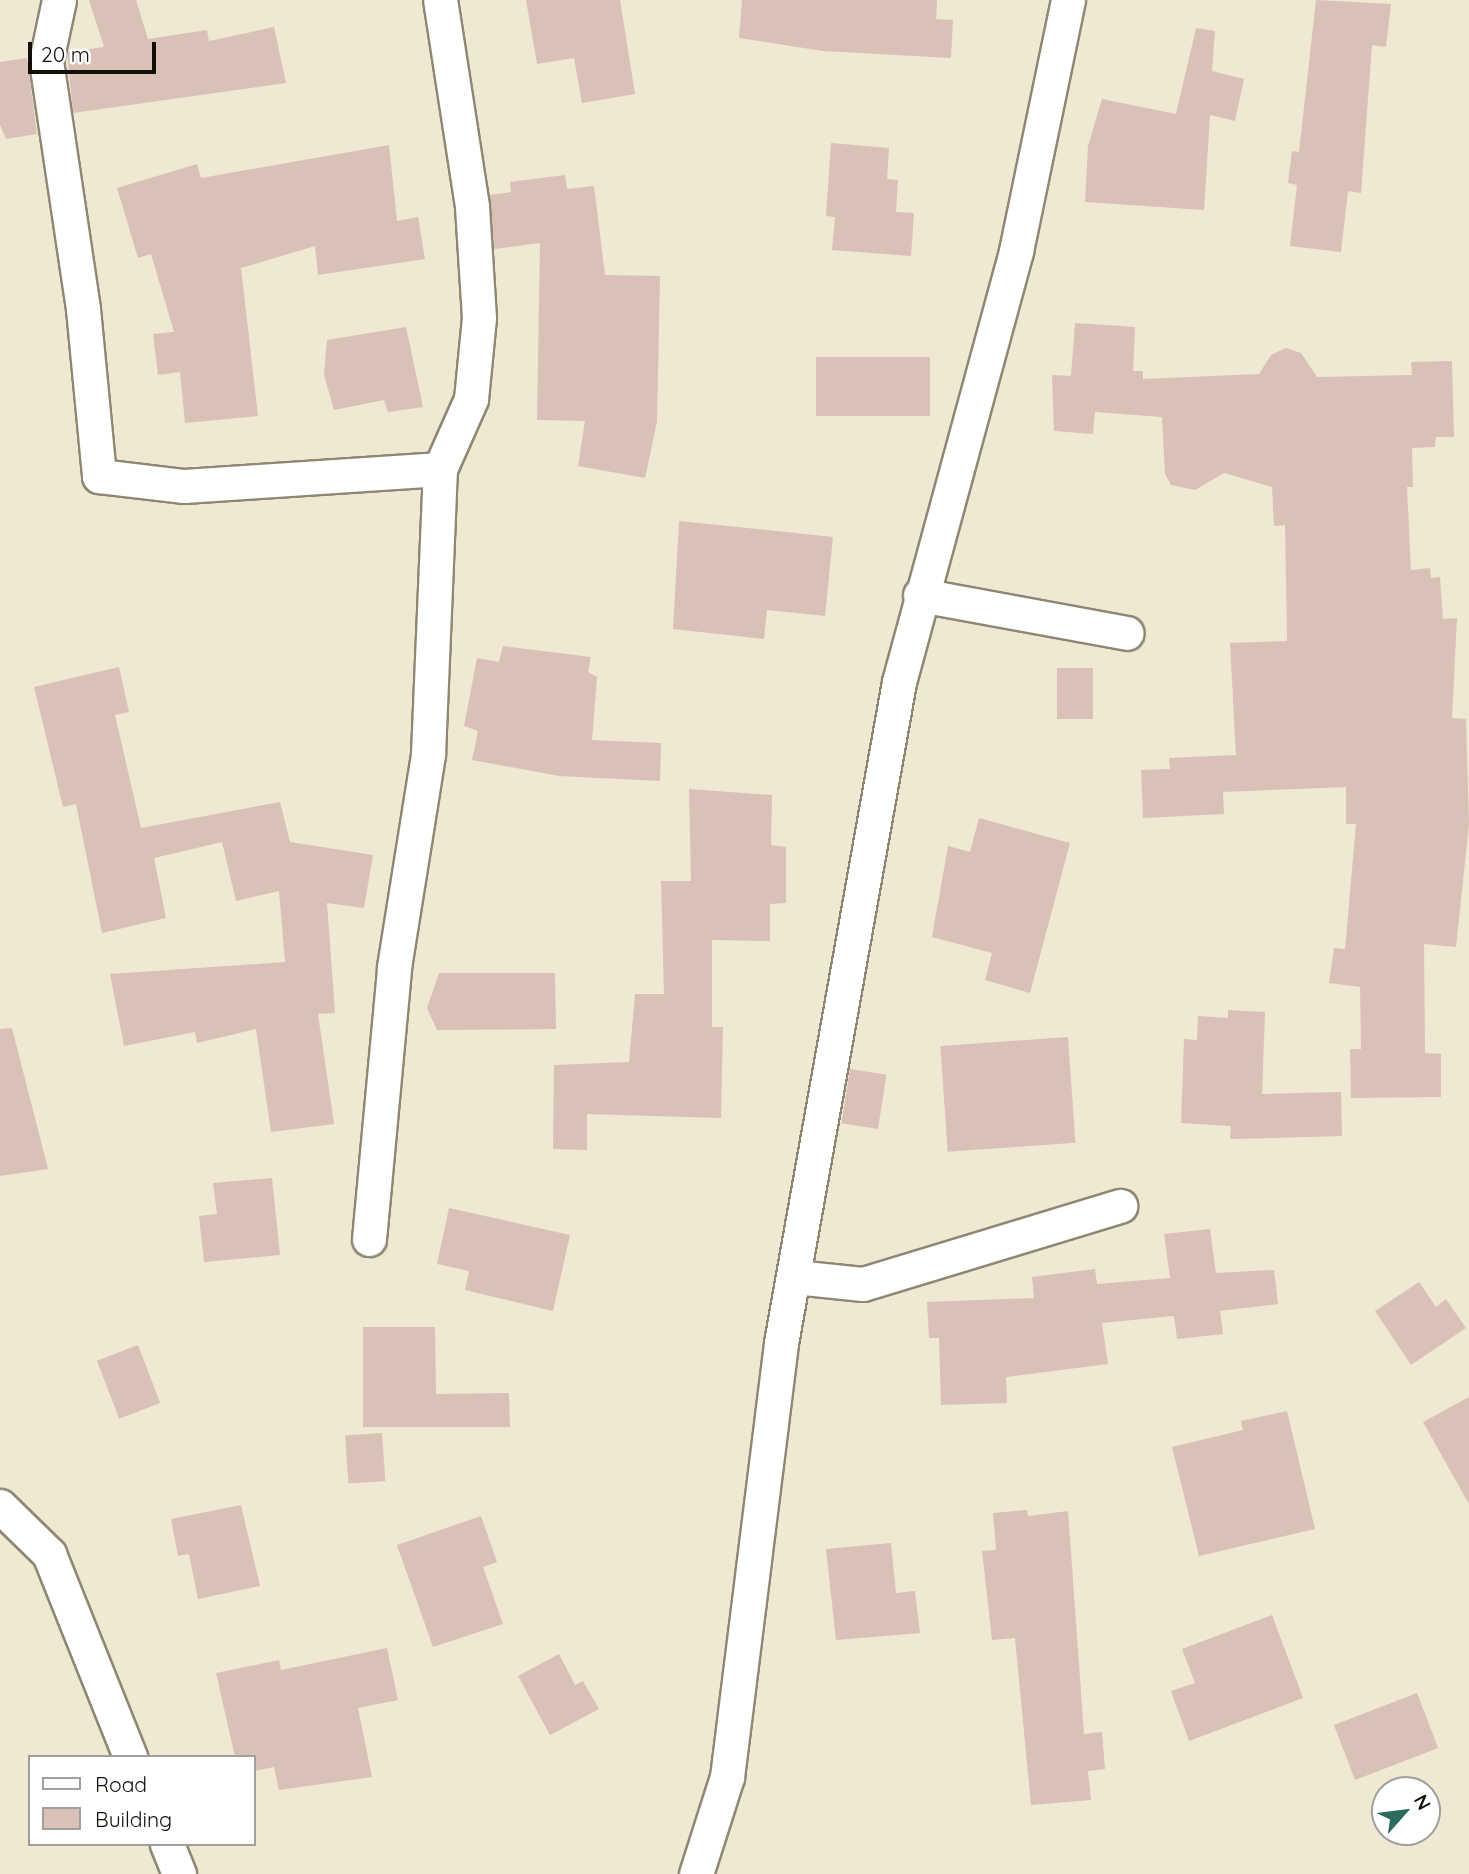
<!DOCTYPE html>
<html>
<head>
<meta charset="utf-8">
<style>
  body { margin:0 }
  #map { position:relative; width:1469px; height:1874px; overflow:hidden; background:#efe8d2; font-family:Quicksand,sans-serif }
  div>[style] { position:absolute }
  .building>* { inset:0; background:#d9c1b8; transform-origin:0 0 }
  .roads { filter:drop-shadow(2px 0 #8d8773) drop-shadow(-2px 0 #8d8773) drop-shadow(0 2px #8d8773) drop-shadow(0 -2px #8d8773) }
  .street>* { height:33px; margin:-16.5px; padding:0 16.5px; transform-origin:16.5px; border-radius:16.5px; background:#fff }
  span { translate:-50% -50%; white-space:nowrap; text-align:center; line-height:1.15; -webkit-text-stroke:7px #fff; paint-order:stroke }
  .legend { position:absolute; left:28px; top:1755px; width:228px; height:91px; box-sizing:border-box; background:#fff; border:2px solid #a09f9c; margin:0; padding:9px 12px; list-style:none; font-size:21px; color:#120f08 }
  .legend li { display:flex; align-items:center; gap:14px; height:35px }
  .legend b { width:35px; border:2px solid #a09f9c }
  .north { position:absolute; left:1371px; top:1776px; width:70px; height:70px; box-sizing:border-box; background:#fff; border:2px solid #a09f9c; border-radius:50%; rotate:62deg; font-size:19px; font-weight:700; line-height:28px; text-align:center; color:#120f08 }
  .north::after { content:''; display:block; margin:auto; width:24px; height:32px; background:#296b5c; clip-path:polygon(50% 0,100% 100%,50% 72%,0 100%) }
  .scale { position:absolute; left:28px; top:42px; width:128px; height:32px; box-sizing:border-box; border:4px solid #120f08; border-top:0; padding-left:9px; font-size:21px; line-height:24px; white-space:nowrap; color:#120f08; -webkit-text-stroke:5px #fff; paint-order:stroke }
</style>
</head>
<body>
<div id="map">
  <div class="building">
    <i style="clip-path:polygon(89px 0,136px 0,148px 39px,207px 30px,209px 41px,274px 27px,286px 83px,73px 113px,67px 52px,104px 47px)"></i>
    <i style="clip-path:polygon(526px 0,620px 0,635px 94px,582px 103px,574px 58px,537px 64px)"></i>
    <i style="clip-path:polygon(742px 0,937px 0,936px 19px,953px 20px,951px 58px,823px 51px,739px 38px)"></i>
    <i style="clip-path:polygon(1316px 0,1391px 4px,1386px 47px,1372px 45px,1361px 193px,1348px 191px,1341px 252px,1290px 246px,1297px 185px,1288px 183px,1292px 151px,1299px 152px)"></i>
    <i style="clip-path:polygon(1196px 28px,1215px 31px,1212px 71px,1244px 79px,1235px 121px,1210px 115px,1204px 210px,1085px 202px,1088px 146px,1102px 99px,1176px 114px)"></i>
    <i style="clip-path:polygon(27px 58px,37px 134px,6px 139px,0 125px,0 62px)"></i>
    <i style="clip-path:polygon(831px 143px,889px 148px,887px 179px,898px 180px,896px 212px,914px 213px,911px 256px,832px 250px,835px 217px,826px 216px)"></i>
    <i style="clip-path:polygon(389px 145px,397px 221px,418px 217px,425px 259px,318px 275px,315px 246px,241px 268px,258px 416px,185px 423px,180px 372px,158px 375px,153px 334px,174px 332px,151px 254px,138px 258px,117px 188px,197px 164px,201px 178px)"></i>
    <i style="clip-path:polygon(565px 175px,567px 189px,594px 186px,605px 275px,660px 276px,657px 422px,645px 478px,578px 466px,585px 421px,537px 420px,540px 243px,494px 249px,490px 195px,511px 192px,510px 182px)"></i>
    <i style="clip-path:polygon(1075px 323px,1135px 327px,1133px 371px,1143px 371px,1143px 379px,1259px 374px,1271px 355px,1286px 348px,1301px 353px,1317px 377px,1412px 375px,1411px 362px,1452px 361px,1454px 437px,1436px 437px,1435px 447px,1412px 448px,1413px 487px,1407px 487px,1411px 570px,1430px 568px,1431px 578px,1440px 577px,1443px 619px,1457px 618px,1452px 718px,1466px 719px,1469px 824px,1456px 947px,1424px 944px,1425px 1053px,1441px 1054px,1441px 1097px,1351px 1098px,1350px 1049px,1361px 1049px,1360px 987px,1329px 983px,1334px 948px,1345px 949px,1356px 824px,1346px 824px,1346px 787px,1223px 792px,1224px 814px,1143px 818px,1141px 770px,1170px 769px,1169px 758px,1236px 755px,1230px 643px,1287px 641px,1285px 525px,1274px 526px,1272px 487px,1224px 473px,1195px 490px,1171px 485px,1165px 474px,1162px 417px,1095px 412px,1093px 434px,1054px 431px,1052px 375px,1071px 376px)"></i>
    <i style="clip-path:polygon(406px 327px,423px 407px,388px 412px,384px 400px,334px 410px,324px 375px,327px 340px)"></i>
    <i style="left:930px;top:357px;width:59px;height:114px;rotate:90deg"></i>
    <i style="clip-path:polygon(679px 521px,833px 537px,825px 616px,767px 610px,764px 639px,673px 629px)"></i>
    <i style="clip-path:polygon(503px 646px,591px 657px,588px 672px,597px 677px,592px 740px,661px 743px,660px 781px,559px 776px,472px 760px,478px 731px,464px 726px,477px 658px,499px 662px)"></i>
    <i style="clip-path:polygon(119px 667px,129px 712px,115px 715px,141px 828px,280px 802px,290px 842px,373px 855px,364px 908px,327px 903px,335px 1013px,318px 1014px,334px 1124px,271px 1132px,256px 1029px,197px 1043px,195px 1032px,124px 1046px,110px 974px,285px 962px,279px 891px,236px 901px,222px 842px,154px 858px,166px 918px,102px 933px,76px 804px,63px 807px,34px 687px)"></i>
    <i style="left:1057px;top:668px;width:36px;height:51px"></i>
    <i style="clip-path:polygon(689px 789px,772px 795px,771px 845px,786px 847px,786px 903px,770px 904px,770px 941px,712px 940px,712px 1027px,723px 1027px,721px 1118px,587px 1114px,587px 1150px,553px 1149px,554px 1065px,629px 1062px,635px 994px,664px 994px,661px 881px,691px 881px)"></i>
    <i style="clip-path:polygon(979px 818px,1070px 843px,1030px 993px,985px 980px,992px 953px,932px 937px,948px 846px,970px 852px)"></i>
    <i style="clip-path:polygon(439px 973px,555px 973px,556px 1029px,437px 1030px,427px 1008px)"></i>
    <i style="clip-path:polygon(1228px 1010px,1265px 1012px,1262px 1094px,1341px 1092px,1342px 1136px,1230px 1139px,1231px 1126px,1181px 1123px,1184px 1039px,1197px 1040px,1198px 1016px,1228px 1018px)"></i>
    <i style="clip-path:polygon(12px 1028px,48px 1169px,0 1176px,0 1029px)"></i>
    <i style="left:1068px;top:1037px;width:106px;height:128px;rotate:86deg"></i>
    <i style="left:850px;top:1069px;width:37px;height:55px;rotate:9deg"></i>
    <i style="clip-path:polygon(272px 1178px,280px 1255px,204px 1262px,199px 1216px,217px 1214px,213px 1183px)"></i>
    <i style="clip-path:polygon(449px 1208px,570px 1235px,553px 1311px,465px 1290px,469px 1271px,437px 1264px)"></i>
    <i style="clip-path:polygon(1210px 1229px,1216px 1273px,1274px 1270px,1278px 1304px,1220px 1311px,1223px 1334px,1177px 1339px,1174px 1316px,1102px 1323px,1108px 1364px,1006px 1377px,1007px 1403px,941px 1405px,939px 1338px,929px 1338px,927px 1302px,1034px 1298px,1032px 1277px,1095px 1269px,1097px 1284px,1170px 1278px,1164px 1234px)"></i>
    <i style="clip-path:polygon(1419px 1282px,1436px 1307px,1446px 1299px,1466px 1328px,1411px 1365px,1375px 1311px)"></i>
    <i style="clip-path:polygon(363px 1327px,435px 1327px,436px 1394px,509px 1393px,510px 1427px,363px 1427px)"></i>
    <i style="left:138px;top:1345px;width:62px;height:44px;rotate:69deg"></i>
    <i style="clip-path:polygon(1469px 1397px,1469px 1504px,1423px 1422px)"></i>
    <i style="clip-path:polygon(1287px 1411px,1315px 1529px,1199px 1556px,1172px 1447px,1243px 1430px,1241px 1421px)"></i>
    <i style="left:382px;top:1433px;width:48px;height:37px;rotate:86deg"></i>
    <i style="clip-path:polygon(241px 1505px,260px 1586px,198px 1599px,189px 1554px,178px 1556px,171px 1519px)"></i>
    <i style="clip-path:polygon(1027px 1510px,1028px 1516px,1068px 1511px,1084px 1734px,1102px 1732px,1105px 1769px,1088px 1771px,1091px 1800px,1031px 1805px,1015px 1638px,992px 1640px,982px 1551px,996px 1550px,993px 1513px)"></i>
    <i style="clip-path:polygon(481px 1516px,497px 1562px,483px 1567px,503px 1624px,433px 1647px,397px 1545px)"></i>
    <i style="clip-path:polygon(891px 1543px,896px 1593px,915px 1591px,920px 1633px,836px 1640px,826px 1549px)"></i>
    <i style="clip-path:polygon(1272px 1615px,1303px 1698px,1189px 1741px,1171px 1691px,1195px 1683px,1182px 1649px)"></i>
    <i style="clip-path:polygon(387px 1648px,398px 1700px,358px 1708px,372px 1777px,279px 1790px,274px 1767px,254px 1771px,254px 1757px,235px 1757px,216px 1673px,279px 1660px,281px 1670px)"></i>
    <i style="clip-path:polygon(559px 1654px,575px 1685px,583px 1681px,599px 1709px,550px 1735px,518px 1676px)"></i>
    <i style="left:1417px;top:1693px;width:59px;height:89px;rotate:69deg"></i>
  </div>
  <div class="roads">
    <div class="street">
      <i style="left:59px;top:0;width:62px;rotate:102deg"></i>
      <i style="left:46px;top:61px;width:251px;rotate:81.5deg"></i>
      <i style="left:83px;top:309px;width:168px;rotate:84.5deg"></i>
      <i style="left:99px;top:476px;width:86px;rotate:6.7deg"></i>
      <i style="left:184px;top:486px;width:257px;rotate:-3.8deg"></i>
      <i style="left:920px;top:595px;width:210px;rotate:10.4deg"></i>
      <i style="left:369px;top:1239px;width:273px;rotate:-84.7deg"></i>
      <i style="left:394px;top:967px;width:216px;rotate:-80.9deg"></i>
      <i style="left:428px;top:754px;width:285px;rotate:-87.6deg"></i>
      <i style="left:440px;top:469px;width:77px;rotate:-66.1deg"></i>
      <i style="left:471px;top:399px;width:81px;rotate:-84.4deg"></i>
      <i style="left:479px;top:318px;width:112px;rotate:-93.6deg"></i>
      <i style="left:472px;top:206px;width:208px;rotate:-98.8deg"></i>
      <i style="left:795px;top:1277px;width:68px;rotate:5.9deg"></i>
      <i style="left:863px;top:1284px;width:269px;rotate:-16.9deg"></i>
      <i style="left:0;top:1506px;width:69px;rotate:44.4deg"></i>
      <i style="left:49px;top:1554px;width:219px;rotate:68.2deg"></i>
      <i style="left:167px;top:1844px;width:32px;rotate:68deg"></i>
      <i style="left:696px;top:1874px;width:102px;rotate:-72.3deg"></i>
      <i style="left:727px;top:1777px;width:437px;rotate:-82.9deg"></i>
      <i style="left:781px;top:1343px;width:671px;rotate:-79.88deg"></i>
      <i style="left:899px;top:682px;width:447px;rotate:-74.8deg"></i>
      <i style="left:1016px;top:251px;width:256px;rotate:-78.3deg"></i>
    </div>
  </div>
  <ul class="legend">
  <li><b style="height:9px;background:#fff"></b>Road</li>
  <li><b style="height:19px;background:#d9c1b8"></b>Building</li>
  </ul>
  <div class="north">N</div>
  <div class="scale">20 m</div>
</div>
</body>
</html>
